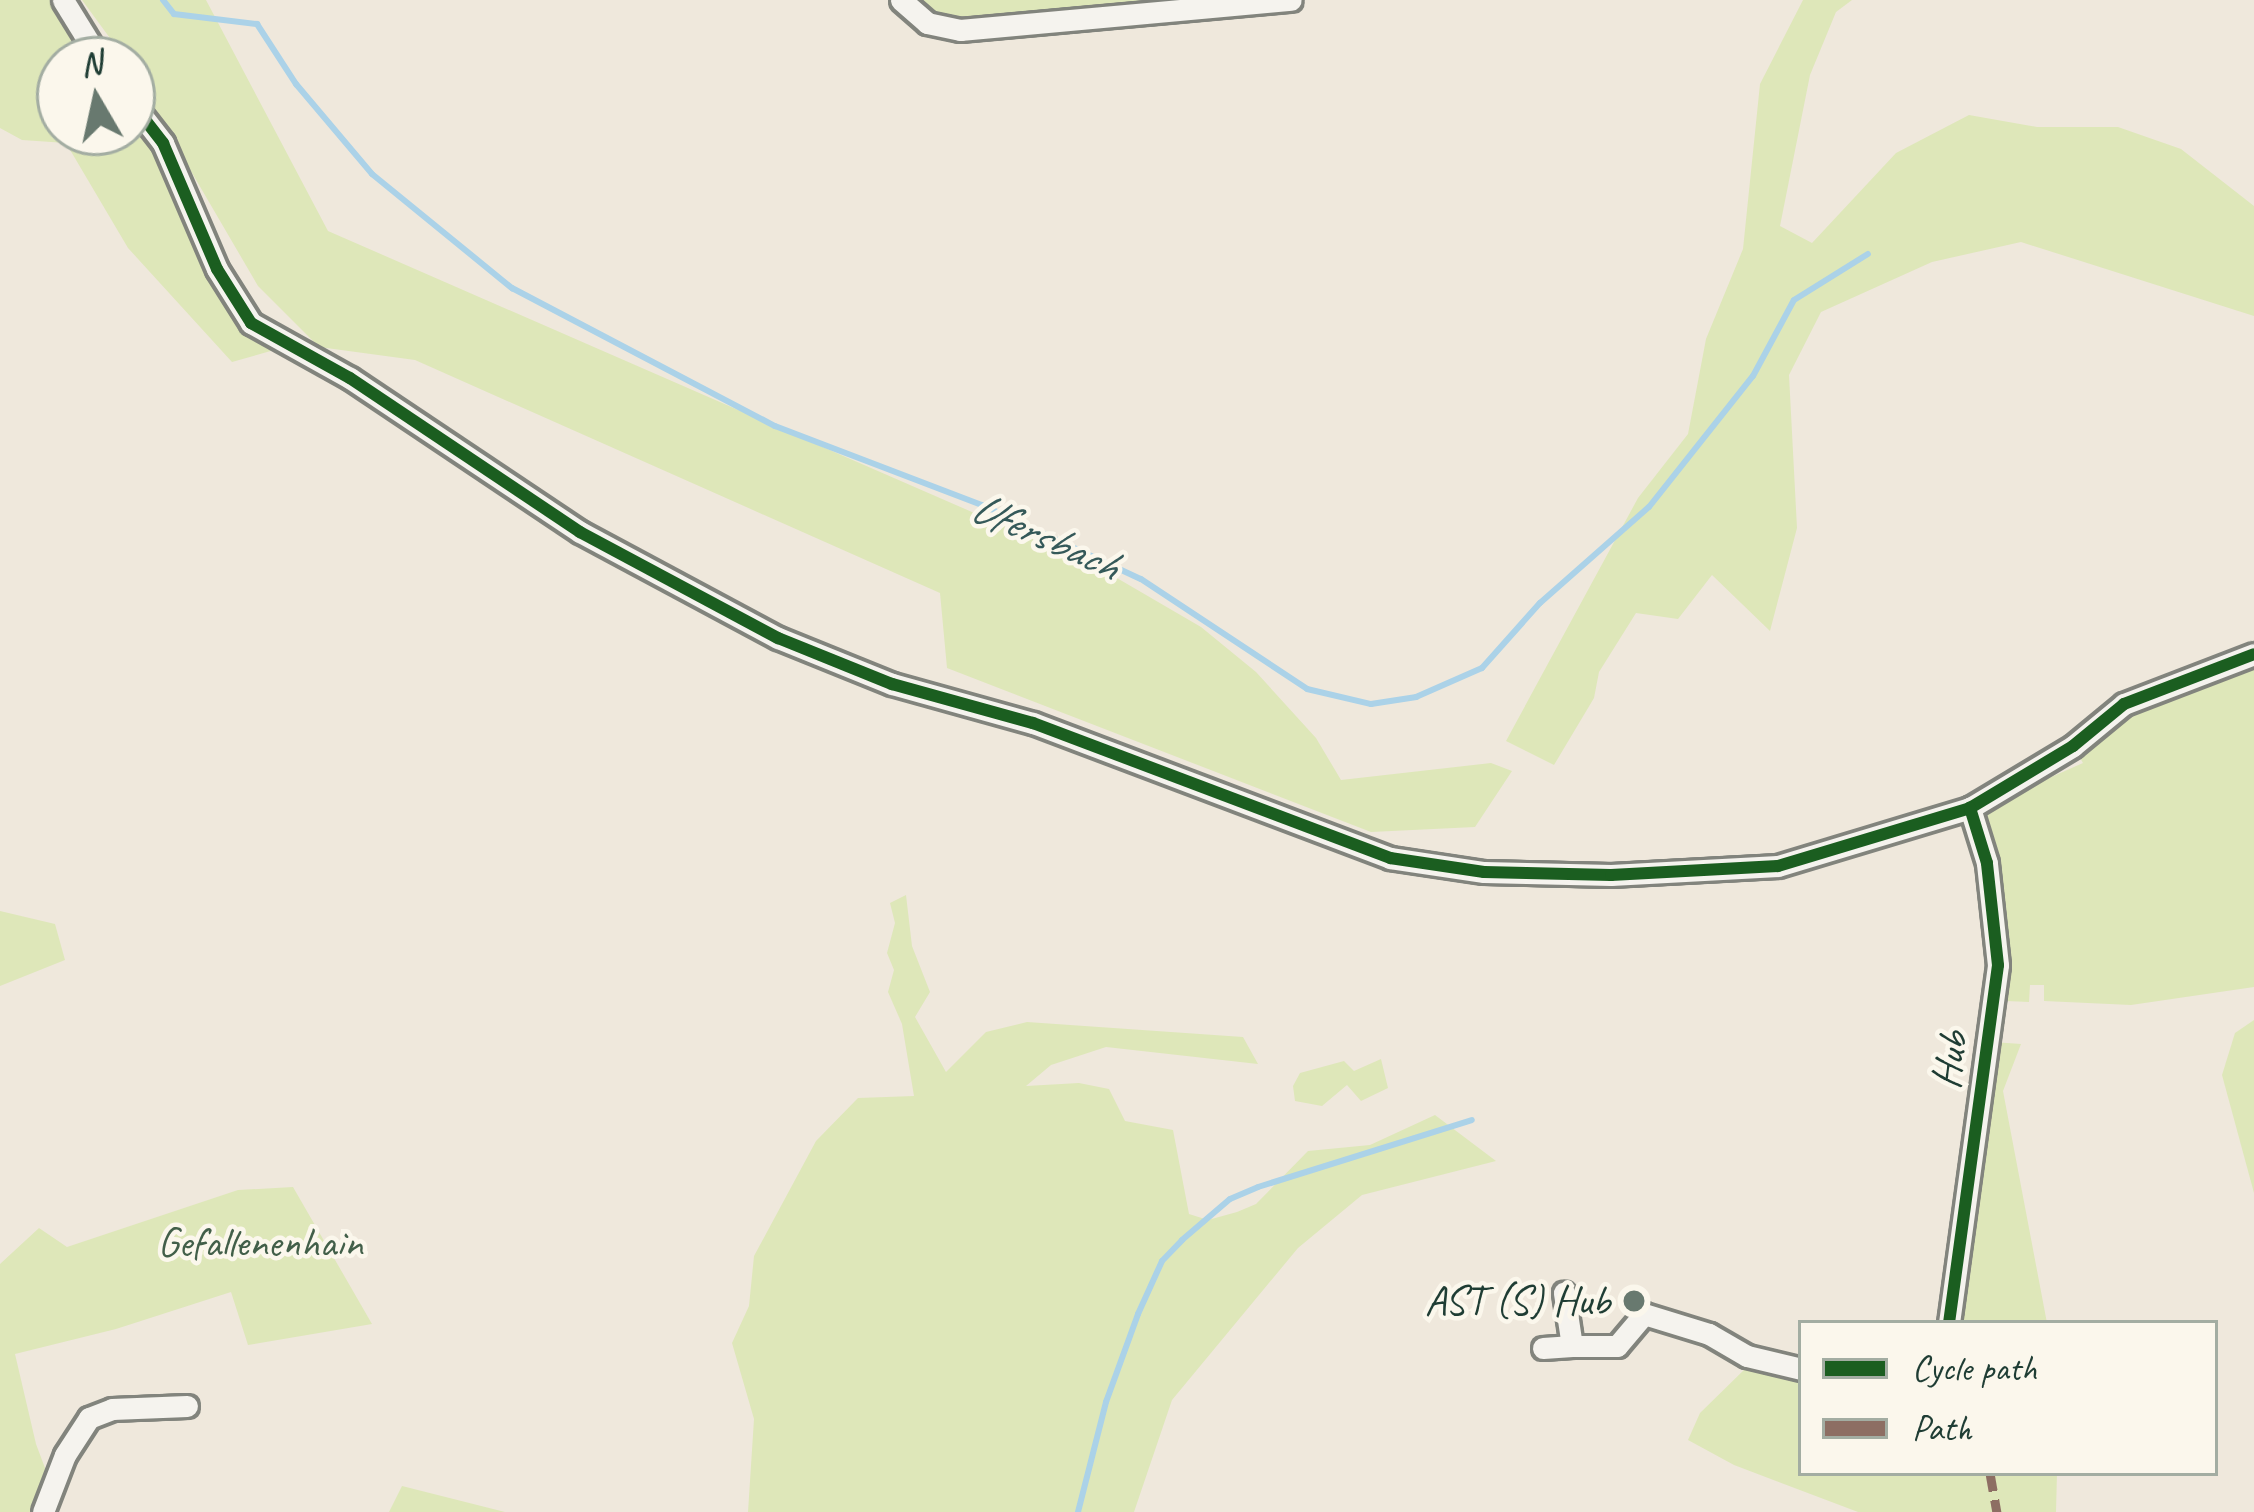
<!DOCTYPE html>
<html>
<head>
<meta charset="utf-8">
<style>
  body { margin:0 }
  #map { position:relative; width:2254px; height:1512px; overflow:hidden; background:#efe8dc; font-family:Caveat,sans-serif }
  div>[style] { position:absolute }
  .green>* { inset:0; background:#dee7b9 }
  .stream>* { height:6px; margin:-3px; padding:0 3px; transform-origin:3px; border-radius:3px; background:#abd2e8 }
  .roads { filter:drop-shadow(3px 0 #82847d) drop-shadow(-3px 0 #82847d) drop-shadow(0 3px #82847d) drop-shadow(0 -3px #82847d) }
  .street>* { height:21px; margin:-10.5px; padding:0 10.5px; transform-origin:10.5px; border-radius:10.5px; background:#f5f3ee }
  .quiet>* { height:9px; margin-top:-4.5px; transform-origin:0; background:repeating-linear-gradient(90deg,#8d6e63 0 18px,transparent 0 27px) }
  .cycleway>* { height:12px; margin:-6px; padding:0 6px; transform-origin:6px; border-radius:6px; background:#1b5e20 }
  .dots>* { width:33px; height:33px; translate:-50% -50%; box-sizing:border-box; border:6px solid #fbf7ec; border-radius:50% }
  span { translate:-50% -50%; white-space:nowrap; text-align:center; line-height:1.15; -webkit-text-stroke:9px #fbf7ec; paint-order:stroke }
  .street-label { font-size:42px; color:#1f3d34 }
  .park-label { font-size:42px; color:#425f49 }
  .poi-label { font-size:42px; color:#1f3d34 }
  .right { translate:-100% -50%; text-align:right }
  .water-label { font-size:45px; color:#355959; font-style:italic }
  .legend { position:absolute; left:1798px; top:1320px; width:420px; height:156px; box-sizing:border-box; background:#fbf7ec; border:3px solid #a3ada2; margin:0; padding:15px 21px; list-style:none; font-size:36px; color:#1f3d34 }
  .legend li { display:flex; align-items:center; gap:24px; height:60px }
  .legend b { width:60px; border:3px solid #a3ada2 }
  .north { position:absolute; left:36px; top:36px; width:120px; height:120px; box-sizing:border-box; background:#fbf7ec; border:3px solid #a3ada2; border-radius:50%; rotate:351deg; font-size:33px; font-weight:700; line-height:48px; text-align:center; color:#1f3d34 }
  .north::after { content:''; display:block; margin:auto; width:42px; height:54px; background:#68796f; clip-path:polygon(50% 0,100% 100%,50% 72%,0 100%) }
</style>
</head>
<body>
<div id="map">
  <div class="green">
    <i style="clip-path:polygon(0 0,54px 0,94px 60px,60px 60px,60px 132px,132px 132px,132px 114px,240px 317px,274px 350px,232px 362px,128px 248px,66px 143px,22px 140px,0 128px)"></i>
    <i style="clip-path:polygon(82px 0,206px 0,328px 231px,1098px 567px,1201px 627px,1256px 672px,1316px 738px,1341px 780px,1491px 763px,1512px 771px,1475px 827px,1371px 832px,947px 668px,940px 593px,415px 360px,319px 347px,258px 286px,132px 70px,132px 60px,126px 60px)"></i>
    <i style="clip-path:polygon(917px 0,1212px 0,958px 17px,926px 9px)"></i>
    <i style="clip-path:polygon(1803px 0,1852px 0,1836px 12px,1810px 75px,1780px 226px,1812px 243px,1896px 153px,1969px 115px,2037px 127px,2118px 127px,2181px 149px,2254px 206px,2254px 316px,2021px 242px,1932px 262px,1821px 312px,1789px 375px,1797px 528px,1770px 631px,1712px 575px,1678px 619px,1636px 613px,1599px 672px,1594px 698px,1554px 765px,1506px 741px,1638px 498px,1688px 434px,1706px 339px,1743px 249px,1760px 84px)"></i>
    <i style="clip-path:polygon(2254px 654px,2254px 987px,2131px 1005px,2044px 1001px,2044px 985px,2030px 985px,2029px 1002px,2006px 1001px,2004px 912px,1982px 816px,1999px 800px,2083px 763px,2073px 746px,2124px 704px)"></i>
    <i style="clip-path:polygon(906px 895px,912px 946px,930px 992px,915px 1017px,946px 1072px,986px 1032px,1027px 1022px,1243px 1037px,1258px 1064px,1106px 1047px,1051px 1065px,1026px 1086px,1079px 1083px,1109px 1089px,1125px 1121px,1173px 1130px,1189px 1214px,1208px 1220px,1237px 1212px,1256px 1204px,1308px 1151px,1370px 1145px,1435px 1115px,1496px 1161px,1362px 1195px,1298px 1248px,1172px 1400px,1134px 1512px,748px 1512px,754px 1419px,732px 1343px,749px 1306px,754px 1256px,816px 1141px,858px 1098px,914px 1096px,902px 1024px,888px 992px,894px 970px,887px 953px,895px 923px,890px 903px)"></i>
    <i style="clip-path:polygon(0 911px,55px 924px,65px 960px,0 986px)"></i>
    <i style="clip-path:polygon(2254px 1020px,2254px 1193px,2222px 1075px,2235px 1033px)"></i>
    <i style="clip-path:polygon(1993px 1042px,2021px 1044px,2003px 1091px,2047px 1323px,1957px 1323px)"></i>
    <i style="clip-path:polygon(1381px 1059px,1388px 1088px,1361px 1101px,1347px 1085px,1322px 1106px,1295px 1101px,1293px 1086px,1300px 1073px,1344px 1061px,1354px 1071px)"></i>
    <i style="clip-path:polygon(293px 1187px,372px 1324px,248px 1345px,231px 1292px,116px 1329px,15px 1354px,36px 1444px,54px 1492px,43px 1512px,0 1512px,0 1264px,39px 1228px,67px 1247px,238px 1190px)"></i>
    <i style="clip-path:polygon(1749px 1365px,1801px 1378px,1801px 1473px,2057px 1473px,2056px 1512px,1858px 1512px,1734px 1465px,1688px 1440px,1700px 1413px)"></i>
    <i style="clip-path:polygon(402px 1486px,505px 1512px,389px 1512px)"></i>
  </div>
  <div class="stream">
    <i style="left:163px;top:0;width:18px;rotate:52deg"></i>
    <i style="left:174px;top:14px;width:84px;rotate:6.9deg"></i>
    <i style="left:257px;top:24px;width:72px;rotate:57deg"></i>
    <i style="left:296px;top:84px;width:118px;rotate:49.8deg"></i>
    <i style="left:372px;top:174px;width:181px;rotate:39.2deg"></i>
    <i style="left:512px;top:288px;width:297px;rotate:27.7deg"></i>
    <i style="left:775px;top:426px;width:222px;rotate:20.9deg"></i>
    <i style="left:982px;top:505px;width:175px;rotate:25deg"></i>
    <i style="left:1141px;top:579px;width:199px;rotate:33.5deg"></i>
    <i style="left:1307px;top:689px;width:66px;rotate:13.2deg"></i>
    <i style="left:1371px;top:704px;width:46px;rotate:-8.8deg"></i>
    <i style="left:1416px;top:697px;width:72px;rotate:-23.7deg"></i>
    <i style="left:1482px;top:668px;width:87px;rotate:-48.3deg"></i>
    <i style="left:1540px;top:603px;width:145px;rotate:-41.4deg"></i>
    <i style="left:1649px;top:507px;width:167px;rotate:-51.6deg"></i>
    <i style="left:1753px;top:376px;width:86px;rotate:-61.7deg"></i>
    <i style="left:1794px;top:300px;width:87px;rotate:-31.9deg"></i>
    <i style="left:1078px;top:1512px;width:114px;rotate:-75.7deg"></i>
    <i style="left:1106px;top:1402px;width:94px;rotate:-70deg"></i>
    <i style="left:1138px;top:1314px;width:58px;rotate:-65.6deg"></i>
    <i style="left:1162px;top:1261px;width:29px;rotate:-46deg"></i>
    <i style="left:1182px;top:1240px;width:63px;rotate:-40.5deg"></i>
    <i style="left:1230px;top:1199px;width:30px;rotate:-23deg"></i>
    <i style="left:1258px;top:1187px;width:224px;rotate:-17.4deg"></i>
  </div>
  <div class="roads">
    <div class="street">
      <i style="left:63px;top:0;width:70px;rotate:58.3deg"></i>
      <i style="left:901px;top:0;width:35px;rotate:41deg"></i>
      <i style="left:927px;top:23px;width:34px;rotate:12deg"></i>
      <i style="left:960px;top:30px;width:332px;rotate:-5.2deg"></i>
      <i style="left:132px;top:103px;width:51px;rotate:52.2deg"></i>
      <i style="left:163px;top:143px;width:137px;rotate:66.8deg"></i>
      <i style="left:217px;top:269px;width:64px;rotate:57.8deg"></i>
      <i style="left:251px;top:323px;width:113px;rotate:29.1deg"></i>
      <i style="left:350px;top:378px;width:277px;rotate:33.8deg"></i>
      <i style="left:580px;top:532px;width:225px;rotate:28.2deg"></i>
      <i style="left:778px;top:638px;width:123px;rotate:22deg"></i>
      <i style="left:892px;top:684px;width:146px;rotate:15.5deg"></i>
      <i style="left:1033px;top:723px;width:382px;rotate:20.7deg"></i>
      <i style="left:1390px;top:858px;width:95px;rotate:8.5deg"></i>
      <i style="left:1484px;top:872px;width:127px;rotate:1.4deg"></i>
      <i style="left:1611px;top:875px;width:167px;rotate:-3.1deg"></i>
      <i style="left:1778px;top:866px;width:201px;rotate:-16.8deg"></i>
      <i style="left:1970px;top:808px;width:120px;rotate:-31deg"></i>
      <i style="left:2073px;top:746px;width:66px;rotate:-39.5deg"></i>
      <i style="left:2124px;top:704px;width:139px;rotate:-21deg"></i>
      <i style="left:1949px;top:1323px;width:361px;rotate:-82.2deg"></i>
      <i style="left:1998px;top:965px;width:103px;rotate:-96.2deg"></i>
      <i style="left:1987px;top:863px;width:58px;rotate:-107.2deg"></i>
      <i style="left:1572px;top:1346px;width:45px"></i>
      <i style="left:1617px;top:1346px;width:42px;rotate:-49.8deg"></i>
      <i style="left:1644px;top:1314px;width:68px;rotate:17.1deg"></i>
      <i style="left:1709px;top:1334px;width:44px;rotate:30.1deg"></i>
      <i style="left:1747px;top:1356px;width:56px;rotate:13.5deg"></i>
      <i style="left:1543px;top:1348px;width:29px;rotate:-4deg"></i>
      <i style="left:1572px;top:1346px;width:54px;rotate:-98.6deg"></i>
      <i style="left:43px;top:1512px;width:61px;rotate:-68.9deg"></i>
      <i style="left:65px;top:1455px;width:44px;rotate:-57deg"></i>
      <i style="left:89px;top:1418px;width:25px;rotate:-21deg"></i>
      <i style="left:112px;top:1409px;width:75px;rotate:-2.3deg"></i>
    </div>
  </div>
  <div class="quiet">
    <i style="left:1990px;top:1473px;width:40px;rotate:80deg"></i>
  </div>
  <div class="cycleway">
    <i style="left:132px;top:103px;width:51px;rotate:52.2deg"></i>
    <i style="left:163px;top:143px;width:137px;rotate:66.8deg"></i>
    <i style="left:217px;top:269px;width:64px;rotate:57.8deg"></i>
    <i style="left:251px;top:323px;width:113px;rotate:29.1deg"></i>
    <i style="left:350px;top:378px;width:277px;rotate:33.8deg"></i>
    <i style="left:580px;top:532px;width:225px;rotate:28.2deg"></i>
    <i style="left:778px;top:638px;width:123px;rotate:22deg"></i>
    <i style="left:892px;top:684px;width:146px;rotate:15.5deg"></i>
    <i style="left:1033px;top:723px;width:382px;rotate:20.7deg"></i>
    <i style="left:1390px;top:858px;width:95px;rotate:8.5deg"></i>
    <i style="left:1484px;top:872px;width:127px;rotate:1.4deg"></i>
    <i style="left:1611px;top:875px;width:167px;rotate:-3.1deg"></i>
    <i style="left:1778px;top:866px;width:201px;rotate:-16.8deg"></i>
    <i style="left:1970px;top:808px;width:120px;rotate:-31deg"></i>
    <i style="left:2073px;top:746px;width:66px;rotate:-39.5deg"></i>
    <i style="left:2124px;top:704px;width:139px;rotate:-21deg"></i>
    <i style="left:1949px;top:1323px;width:361px;rotate:-82.2deg"></i>
    <i style="left:1998px;top:965px;width:103px;rotate:-96.2deg"></i>
    <i style="left:1987px;top:863px;width:58px;rotate:-107.2deg"></i>
  </div>
  <div class="dots">
    <i style="left:1634px;top:1301px;background:#68796f"></i>
  </div>
  <div class="street-label">
    <span style="left:1950px;top:1060px;rotate:-81deg">Hub</span>
  </div>
  <div class="park-label">
    <span style="left:260px;top:1243px">Gefallenenhain</span>
  </div>
  <div class="poi-label">
    <span class="right" style="left:1610px;top:1301px">AST (S) Hub</span>
  </div>
  <div class="water-label">
    <span style="left:1045px;top:536px;rotate:24deg">Ufersbach</span>
  </div>
  <ul class="legend">
  <li><b style="height:15px;background:#1b5e20"></b>Cycle path</li>
  <li><b style="height:15px;background:#8d6e63"></b>Path</li>
  </ul>
  <div class="north">N</div>
</div>
</body>
</html>
